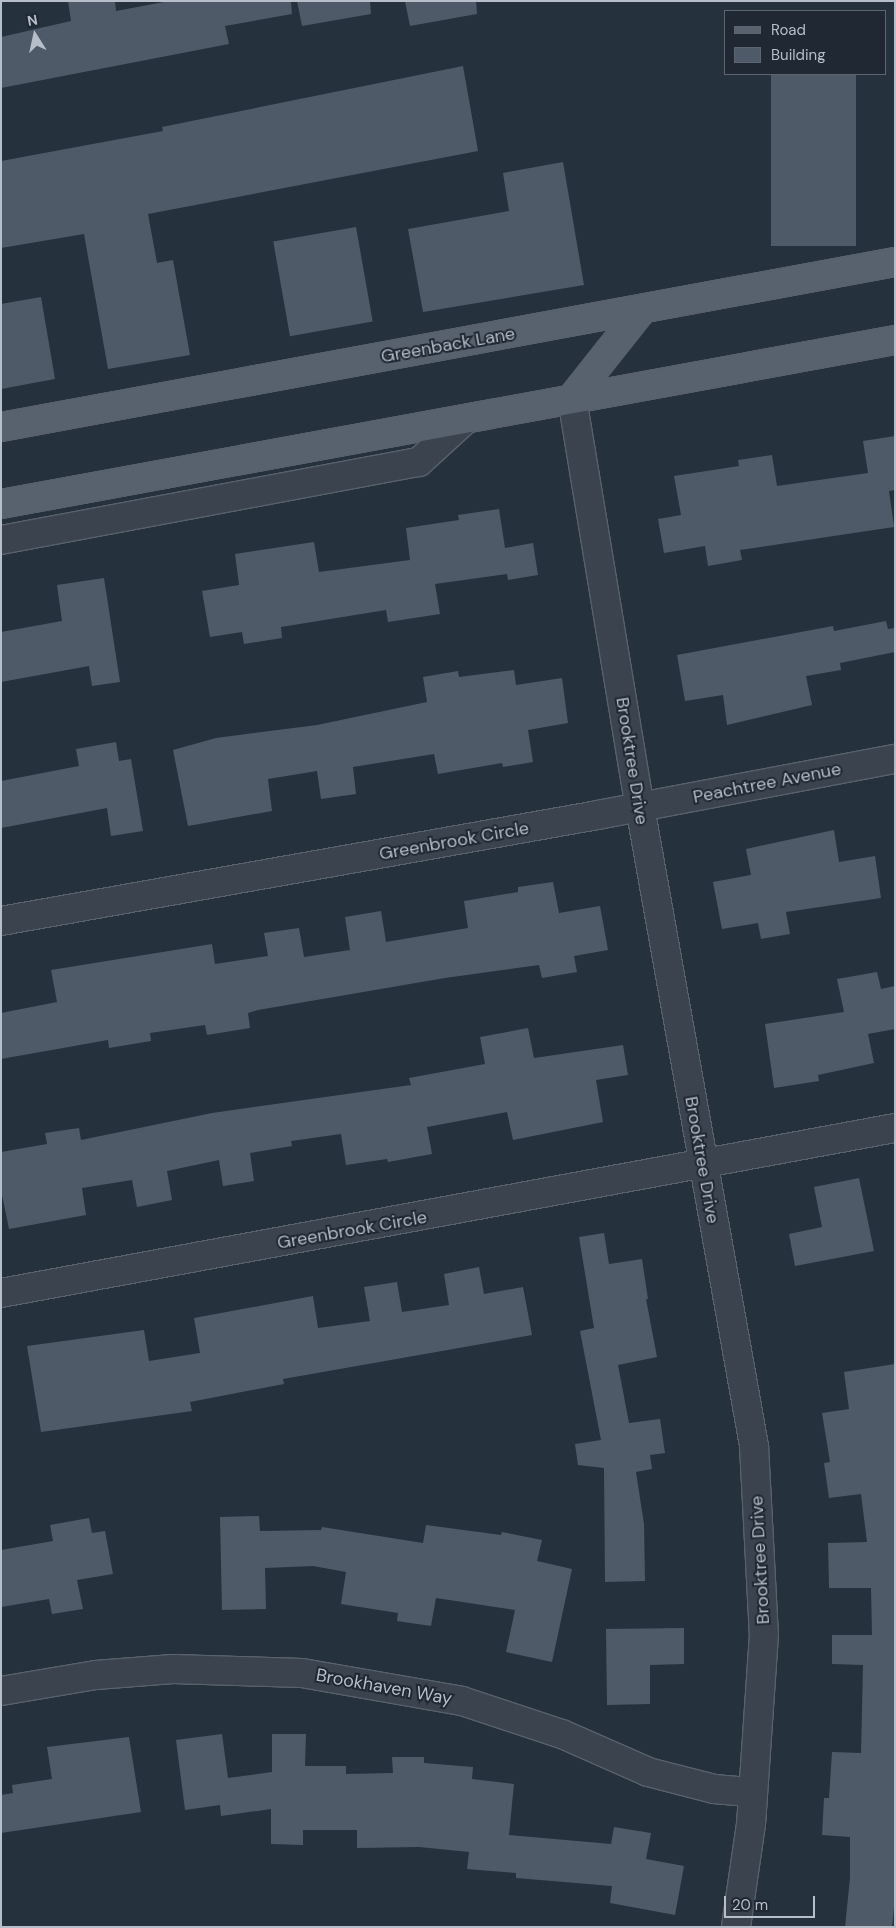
<!DOCTYPE html>
<html>
<head>
<meta charset="utf-8">
<style>
  body { margin:0 }
  #map { position:relative; width:896px; height:1928px; overflow:hidden; background:#26313e; font-family:"DM Sans",sans-serif }
  div>[style] { position:absolute }
  .building>* { inset:0; background:#4f5a68; transform-origin:0 0 }
  .roads { filter:drop-shadow(1px 0 #58616c) drop-shadow(-1px 0 #58616c) drop-shadow(0 1px #58616c) drop-shadow(0 -1px #58616c) }
  .minor>* { height:28px; margin:-14px; padding:0 14px; transform-origin:14px; border-radius:14px; background:#3a434e }
  .major>* { height:28px; margin:-14px; padding:0 14px; transform-origin:14px; border-radius:14px; background:#58626e }
  span { translate:-50% -50%; white-space:nowrap; text-align:center; line-height:1.15; -webkit-text-stroke:4px #1f2833; paint-order:stroke }
  .street-label { font-size:18px; color:#b6bec9 }
  .frame { position:absolute; inset:0; border:2px solid #b6bec9; pointer-events:none }
  .legend { position:absolute; left:724px; top:10px; width:162px; height:65px; box-sizing:border-box; background:#1f2833; border:1px solid #5b646f; margin:0; padding:6px 9px; list-style:none; font-size:15px; color:#b6bec9 }
  .legend li { display:flex; align-items:center; gap:10px; height:25px }
  .legend b { width:25px; border:1px solid #5b646f }
  .north { position:absolute; left:10px; top:10px; width:50px; height:50px; -webkit-text-stroke:4px #1f2833; paint-order:stroke; rotate:350deg; font-size:14px; font-weight:700; line-height:20px; text-align:center; color:#b6bec9 }
  .north::after { content:''; display:block; margin:auto; width:18px; height:22px; background:#b6bec9; clip-path:polygon(50% 0,100% 100%,50% 72%,0 100%) }
  .scale { position:absolute; left:724px; top:1896px; width:91px; height:22px; box-sizing:border-box; border:2px solid #b6bec9; border-top:0; padding-left:6px; font-size:15px; line-height:18px; white-space:nowrap; color:#b6bec9; -webkit-text-stroke:4px #1f2833; paint-order:stroke }
</style>
</head>
<body>
<div id="map">
  <div class="building">
    <i style="clip-path:polygon(68px 1px,115px 1px,116px 11px,169px 1px,291px 1px,292px 14px,225px 26px,229px 44px,1px 88px,1px 37px,71px 21px)"></i>
    <i style="clip-path:polygon(297px 1px,370px 1px,371px 14px,302px 26px)"></i>
    <i style="clip-path:polygon(405px 1px,476px 1px,477px 14px,410px 26px)"></i>
    <i style="clip-path:polygon(463px 66px,478px 151px,148px 214px,157px 263px,173px 260px,190px 355px,108px 369px,84px 234px,1px 248px,1px 161px,163px 131px,162px 127px)"></i>
    <i style="left:771px;top:74px;width:85px;height:172px"></i>
    <i style="clip-path:polygon(563px 162px,584px 285px,423px 312px,408px 229px,509px 211px,503px 173px)"></i>
    <i style="left:356px;top:227px;width:96px;height:84px;rotate:80deg"></i>
    <i style="clip-path:polygon(41px 297px,55px 379px,1px 389px,1px 304px)"></i>
    <i style="clip-path:polygon(895px 436px,895px 490px,889px 491px,894px 527px,740px 550px,742px 560px,708px 566px,705px 546px,664px 553px,658px 519px,681px 515px,674px 476px,739px 466px,738px 460px,772px 455px,777px 486px,868px 473px,863px 441px)"></i>
    <i style="clip-path:polygon(499px 509px,505px 548px,533px 543px,538px 575px,508px 580px,507px 574px,435px 584px,440px 614px,388px 622px,386px 610px,281px 627px,282px 638px,244px 644px,242px 632px,210px 637px,202px 591px,239px 585px,235px 554px,314px 542px,319px 572px,410px 560px,406px 528px,459px 520px,458px 515px)"></i>
    <i style="clip-path:polygon(104px 578px,120px 682px,92px 686px,89px 666px,1px 682px,1px 632px,62px 621px,57px 585px)"></i>
    <i style="clip-path:polygon(886px 621px,888px 629px,895px 628px,895px 652px,840px 663px,841px 670px,806px 676px,812px 705px,727px 725px,723px 695px,685px 701px,677px 655px,833px 626px,834px 631px)"></i>
    <i style="clip-path:polygon(514px 670px,516px 685px,562px 678px,568px 723px,528px 730px,533px 762px,503px 767px,502px 763px,438px 774px,434px 754px,353px 767px,356px 794px,321px 799px,317px 771px,268px 779px,272px 811px,188px 826px,173px 750px,216px 738px,317px 725px,427px 702px,423px 677px,458px 671px,459px 677px)"></i>
    <i style="clip-path:polygon(116px 742px,119px 761px,131px 759px,143px 831px,111px 836px,107px 808px,1px 828px,1px 781px,79px 766px,76px 749px)"></i>
    <i style="clip-path:polygon(834px 830px,839px 862px,875px 856px,881px 898px,786px 912px,790px 934px,761px 939px,758px 923px,722px 929px,713px 882px,751px 875px,746px 849px)"></i>
    <i style="clip-path:polygon(553px 882px,559px 913px,600px 906px,608px 950px,574px 956px,577px 972px,542px 978px,539px 965px,445px 978px,258px 1010px,248px 1013px,250px 1028px,207px 1035px,205px 1025px,150px 1033px,151px 1041px,109px 1048px,108px 1040px,1px 1059px,1px 1013px,57px 1002px,51px 970px,212px 944px,215px 964px,268px 956px,264px 933px,299px 928px,304px 957px,350px 950px,345px 917px,381px 911px,386px 942px,468px 928px,464px 901px,518px 892px,518px 887px)"></i>
    <i style="clip-path:polygon(877px 972px,881px 989px,895px 986px,895px 1029px,868px 1034px,874px 1063px,818px 1075px,819px 1081px,774px 1088px,765px 1024px,844px 1012px,837px 979px)"></i>
    <i style="clip-path:polygon(528px 1028px,534px 1058px,623px 1045px,628px 1075px,596px 1080px,603px 1122px,513px 1140px,507px 1112px,427px 1127px,432px 1154px,388px 1162px,387px 1159px,346px 1165px,341px 1134px,291px 1141px,292px 1146px,250px 1153px,254px 1181px,223px 1186px,219px 1160px,167px 1171px,172px 1200px,137px 1207px,132px 1180px,82px 1188px,86px 1215px,9px 1229px,1px 1190px,1px 1152px,47px 1144px,45px 1133px,79px 1128px,81px 1140px,212px 1113px,411px 1085px,409px 1078px,485px 1064px,480px 1037px)"></i>
    <i style="clip-path:polygon(859px 1178px,874px 1251px,795px 1266px,789px 1234px,822px 1227px,814px 1187px)"></i>
    <i style="clip-path:polygon(604px 1233px,609px 1264px,642px 1259px,648px 1299px,646px 1299px,657px 1357px,618px 1365px,629px 1423px,660px 1419px,665px 1453px,650px 1455px,652px 1469px,636px 1472px,644px 1524px,645px 1581px,605px 1582px,604px 1468px,578px 1465px,575px 1444px,601px 1440px,580px 1331px,594px 1328px,579px 1237px)"></i>
    <i style="clip-path:polygon(479px 1267px,484px 1294px,523px 1287px,532px 1335px,283px 1379px,284px 1384px,190px 1402px,192px 1411px,41px 1432px,27px 1346px,144px 1330px,149px 1361px,200px 1353px,194px 1318px,313px 1296px,318px 1328px,370px 1321px,364px 1287px,397px 1282px,402px 1312px,449px 1305px,444px 1274px)"></i>
    <i style="clip-path:polygon(895px 1364px,895px 1897px,892px 1927px,845px 1927px,850px 1878px,850px 1837px,822px 1835px,824px 1798px,829px 1798px,832px 1752px,861px 1753px,863px 1665px,832px 1664px,832px 1635px,872px 1635px,871px 1588px,829px 1588px,828px 1543px,867px 1542px,861px 1494px,829px 1498px,824px 1463px,830px 1462px,822px 1413px,849px 1409px,844px 1372px)"></i>
    <i style="clip-path:polygon(259px 1516px,260px 1531px,321px 1530px,322px 1527px,423px 1543px,426px 1525px,501px 1535px,502px 1532px,542px 1540px,537px 1561px,572px 1569px,552px 1662px,506px 1652px,515px 1610px,436px 1598px,431px 1626px,397px 1621px,398px 1613px,341px 1604px,346px 1572px,313px 1566px,265px 1568px,266px 1609px,222px 1610px,220px 1517px)"></i>
    <i style="clip-path:polygon(89px 1518px,92px 1533px,105px 1531px,113px 1574px,77px 1580px,83px 1609px,52px 1614px,49px 1599px,1px 1607px,1px 1550px,53px 1541px,50px 1525px)"></i>
    <i style="clip-path:polygon(684px 1628px,684px 1664px,650px 1665px,650px 1704px,607px 1705px,606px 1629px)"></i>
    <i style="clip-path:polygon(222px 1734px,228px 1778px,272px 1772px,272px 1734px,306px 1734px,305px 1766px,346px 1766px,346px 1774px,393px 1773px,392px 1757px,424px 1757px,424px 1763px,473px 1767px,472px 1779px,514px 1784px,509px 1835px,611px 1844px,614px 1827px,651px 1833px,646px 1859px,684px 1866px,675px 1915px,610px 1903px,612px 1886px,516px 1878px,516px 1873px,467px 1869px,469px 1852px,419px 1847px,357px 1848px,357px 1830px,303px 1830px,303px 1845px,271px 1844px,271px 1809px,221px 1816px,220px 1805px,185px 1810px,176px 1740px)"></i>
    <i style="clip-path:polygon(129px 1737px,141px 1812px,1px 1833px,1px 1795px,13px 1793px,12px 1785px,52px 1779px,47px 1747px)"></i>
  </div>
  <div class="roads">
    <div class="minor">
      <i style="left:572px;top:398px;width:415px;rotate:80.6deg"></i>
      <i style="left:640px;top:807px;width:649px;rotate:79.88deg"></i>
      <i style="left:754px;top:1446px;width:188px;rotate:87deg"></i>
      <i style="left:764px;top:1634px;width:190px;rotate:93.9deg"></i>
      <i style="left:751px;top:1824px;width:104px;rotate:98.3deg"></i>
      <i style="left:1px;top:540px;width:425px;rotate:-10.6deg"></i>
      <i style="left:419px;top:462px;width:62px;rotate:-42.4deg"></i>
      <i style="left:1px;top:921px;width:606px;rotate:-10.07deg"></i>
      <i style="left:598px;top:815px;width:302px;rotate:-10.7deg"></i>
      <i style="left:1px;top:1293px;width:909px;rotate:-10.46deg"></i>
      <i style="left:1px;top:1691px;width:96px;rotate:-9.6deg"></i>
      <i style="left:96px;top:1675px;width:77px;rotate:-4.5deg"></i>
      <i style="left:173px;top:1669px;width:129px;rotate:1.8deg"></i>
      <i style="left:302px;top:1673px;width:162px;rotate:9.9deg"></i>
      <i style="left:462px;top:1701px;width:105px;rotate:18.3deg"></i>
      <i style="left:562px;top:1734px;width:94px;rotate:23.8deg"></i>
      <i style="left:648px;top:1772px;width:68px;rotate:14.4deg"></i>
      <i style="left:714px;top:1789px;width:38px;rotate:5deg"></i>
    </div>
    <div class="major">
      <i style="left:572px;top:398px;width:111px;rotate:-51.6deg"></i>
      <i style="left:1px;top:427px;width:909px;rotate:-10.46deg"></i>
      <i style="left:1px;top:504px;width:909px;rotate:-10.4deg"></i>
    </div>
  </div>
  <div class="street-label">
    <span style="left:448px;top:345px;rotate:-10deg">Greenback Lane</span>
    <span style="left:632px;top:761px;rotate:81deg">Brooktree Drive</span>
    <span style="left:767px;top:783px;rotate:-11deg">Peachtree Avenue</span>
    <span style="left:454px;top:841px;rotate:-10deg">Greenbrook Circle</span>
    <span style="left:702px;top:1160px;rotate:80deg">Brooktree Drive</span>
    <span style="left:352px;top:1230px;rotate:-10deg">Greenbrook Circle</span>
    <span style="left:760px;top:1560px;rotate:-93deg">Brooktree Drive</span>
    <span style="left:384px;top:1687px;rotate:10deg">Brookhaven Way</span>
  </div>
  <div class="frame"></div>
  <ul class="legend">
  <li><b style="height:6px;background:#58626e"></b>Road</li>
  <li><b style="height:14px;background:#4f5a68"></b>Building</li>
  </ul>
  <div class="north">N</div>
  <div class="scale">20 m</div>
</div>
</body>
</html>
